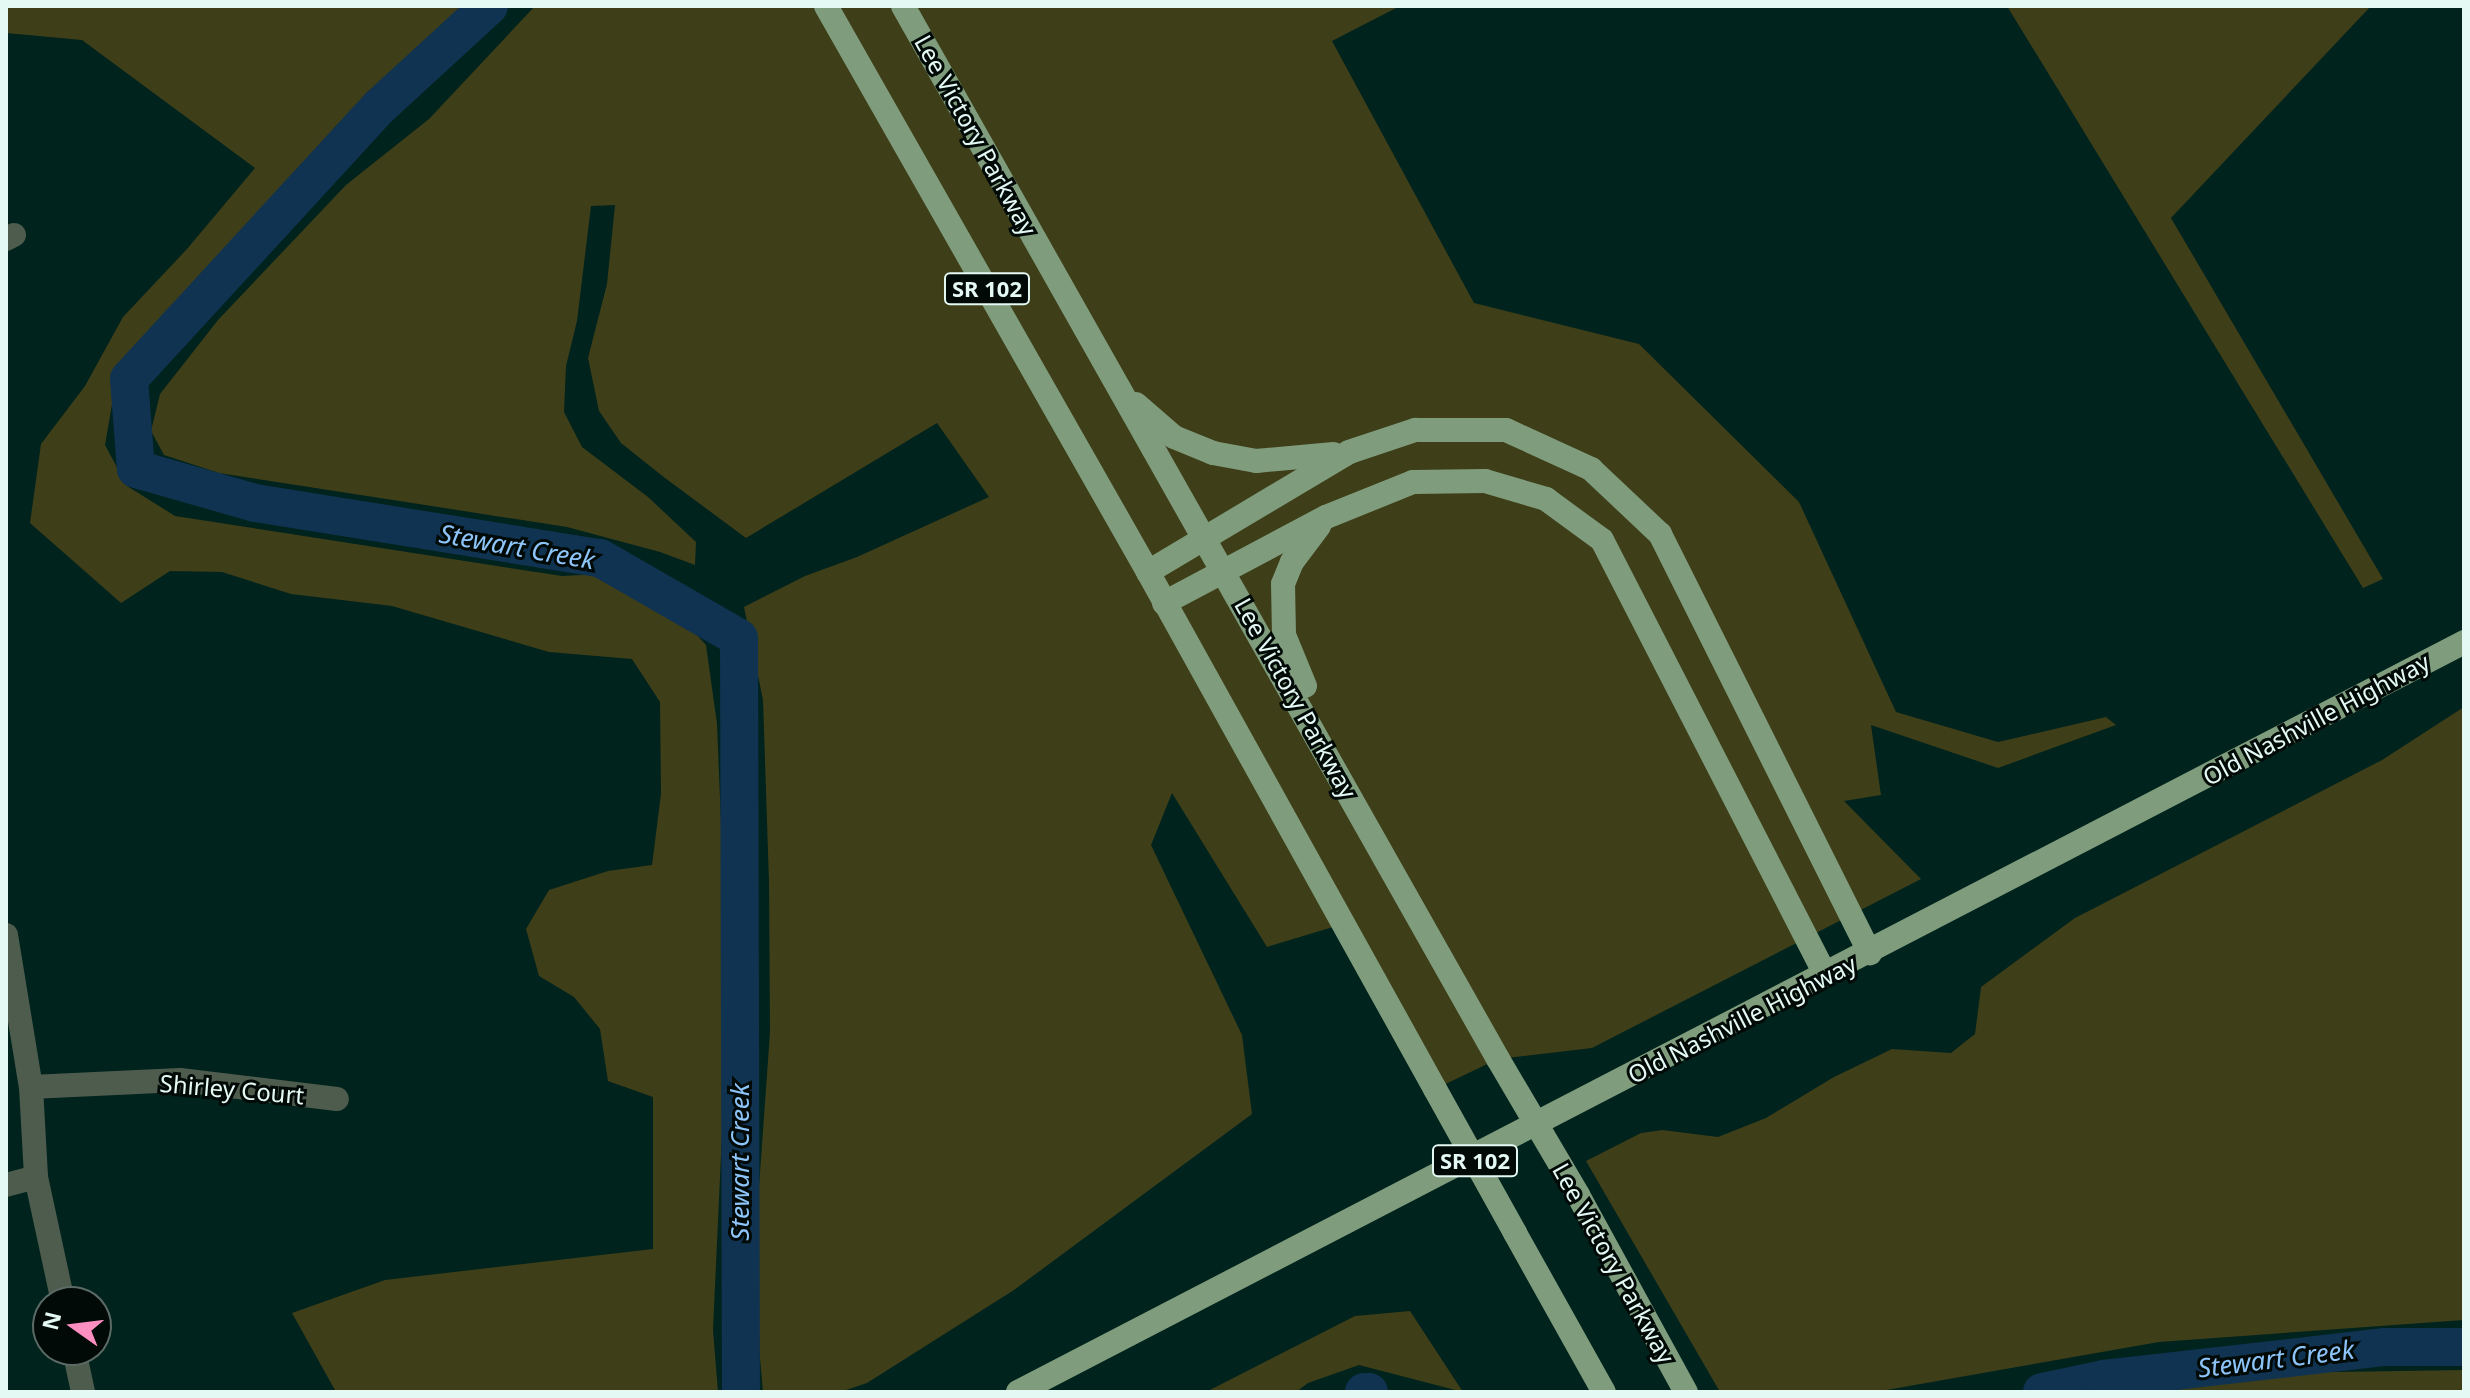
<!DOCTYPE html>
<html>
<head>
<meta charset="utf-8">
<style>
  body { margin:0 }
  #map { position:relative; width:2470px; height:1398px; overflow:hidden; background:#00231d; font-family:"Noto Sans",sans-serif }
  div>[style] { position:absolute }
  .green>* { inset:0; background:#3e3e19 }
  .river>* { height:38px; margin:-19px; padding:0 19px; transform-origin:19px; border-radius:19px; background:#103351 }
  .minor>* { height:24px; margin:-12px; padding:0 12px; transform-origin:12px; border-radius:12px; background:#4e5c4d }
  .major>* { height:24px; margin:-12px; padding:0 12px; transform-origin:12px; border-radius:12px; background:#7f9d7d }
  .major-bridge>* { height:24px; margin:-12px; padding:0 12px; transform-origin:12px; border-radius:12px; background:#7f9d7d }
  span { translate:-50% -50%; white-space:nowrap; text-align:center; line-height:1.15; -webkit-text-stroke:6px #010a07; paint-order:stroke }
  .shield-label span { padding:2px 6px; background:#010a07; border:2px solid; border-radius:6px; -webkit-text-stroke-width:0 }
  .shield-label { font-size:22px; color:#e5f9f4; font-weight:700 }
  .street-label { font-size:24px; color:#e5f9f4 }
  .water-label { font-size:26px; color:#8dc5fb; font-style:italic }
  .frame { position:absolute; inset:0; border:8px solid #e5f9f4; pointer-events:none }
  .north { position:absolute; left:32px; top:1286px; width:80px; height:80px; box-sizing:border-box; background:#010a07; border:2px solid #5c6a66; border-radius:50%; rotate:284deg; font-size:22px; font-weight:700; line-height:32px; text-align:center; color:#e5f9f4 }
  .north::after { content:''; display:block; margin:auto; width:28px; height:36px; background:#fd8ec0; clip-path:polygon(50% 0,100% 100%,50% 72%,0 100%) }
</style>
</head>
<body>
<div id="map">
  <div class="green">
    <i style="clip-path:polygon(6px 6px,472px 6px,411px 65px,336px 126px,191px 288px,116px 381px,105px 445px,127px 486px,175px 516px,562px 576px,601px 574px,674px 610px,706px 645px,717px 724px,721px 823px,722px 1134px,713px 1330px,718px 1392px,336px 1392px,292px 1313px,385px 1280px,653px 1249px,653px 1097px,608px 1081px,600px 1029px,574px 997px,539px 976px,526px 929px,549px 890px,608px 871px,652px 865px,661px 794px,660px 702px,632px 659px,549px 652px,392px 606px,291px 594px,222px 572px,170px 571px,121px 603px,30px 523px,41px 444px,85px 386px,123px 317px,187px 249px,255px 168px,82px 40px,6px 33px)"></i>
    <i style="clip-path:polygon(535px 6px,1400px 6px,1332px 41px,1474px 303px,1639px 344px,1799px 502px,1896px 712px,1998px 742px,2106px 717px,2116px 725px,1998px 768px,1871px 725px,1881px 795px,1844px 801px,1921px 879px,1592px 1048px,1498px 1059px,1435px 1089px,1343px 924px,1267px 947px,1172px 793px,1151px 845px,1242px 1035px,1252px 1114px,1014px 1290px,867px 1383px,840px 1392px,763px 1392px,759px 1347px,759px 1187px,770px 1032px,769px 882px,763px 700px,744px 607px,805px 576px,857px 557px,989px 497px,937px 423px,746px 538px,665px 478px,621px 443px,599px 411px,588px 358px,607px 284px,615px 205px,591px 206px,577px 321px,566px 366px,564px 412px,582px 447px,648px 497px,696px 542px,695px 565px,660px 552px,567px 527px,219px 473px,164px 455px,151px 431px,160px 394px,218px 320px,346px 185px,429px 119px)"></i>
    <i style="clip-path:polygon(2007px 6px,2371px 6px,2171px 218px,2383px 579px,2363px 588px)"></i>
    <i style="clip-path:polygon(2464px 707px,2464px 1320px,2159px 1342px,1875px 1392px,1720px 1392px,1586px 1161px,1641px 1133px,1662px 1130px,1718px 1137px,1766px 1118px,1834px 1077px,1892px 1049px,1951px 1053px,1975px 1034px,1981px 987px,2075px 918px,2382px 760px)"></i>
    <i style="clip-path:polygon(1410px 1311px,1463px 1392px,1359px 1365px,1308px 1383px,1296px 1392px,1206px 1392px,1355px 1316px)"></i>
    <i style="clip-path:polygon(2464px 1370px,2464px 1392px,2114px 1392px,2267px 1373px)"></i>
  </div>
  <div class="river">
    <i style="left:489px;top:6px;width:149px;rotate:137.4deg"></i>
    <i style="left:379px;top:107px;width:369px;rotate:132.6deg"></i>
    <i style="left:129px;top:379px;width:90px;rotate:85.6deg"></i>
    <i style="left:136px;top:469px;width:124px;rotate:15.9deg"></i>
    <i style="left:255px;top:503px;width:349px;rotate:9.1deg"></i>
    <i style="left:600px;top:558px;width:160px;rotate:29.9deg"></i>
    <i style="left:739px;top:638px;width:754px;rotate:89.85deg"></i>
    <i style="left:1364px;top:1392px;width:5px"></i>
    <i style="left:2042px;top:1392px;width:63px;rotate:-11.8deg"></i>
    <i style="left:2104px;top:1379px;width:283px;rotate:-6.5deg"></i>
    <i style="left:2385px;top:1347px;width:79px"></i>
  </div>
  <div class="minor">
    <i style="left:6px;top:239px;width:9px;rotate:-27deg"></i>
    <i style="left:6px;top:935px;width:154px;rotate:80.7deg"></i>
    <i style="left:31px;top:1087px;width:90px;rotate:86.8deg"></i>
    <i style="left:36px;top:1177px;width:128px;rotate:77.8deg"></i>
    <i style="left:31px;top:1087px;width:149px;rotate:-2.7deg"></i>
    <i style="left:180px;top:1080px;width:158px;rotate:6.9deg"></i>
    <i style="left:6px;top:1185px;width:31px;rotate:-15deg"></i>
    <i style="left:74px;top:1350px;width:43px;rotate:77.9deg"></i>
  </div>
  <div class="major">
    <i style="left:826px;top:6px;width:651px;rotate:60.36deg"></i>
    <i style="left:1148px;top:572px;width:591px;rotate:60.96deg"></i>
    <i style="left:903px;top:6px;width:1209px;rotate:60.53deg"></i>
    <i style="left:1136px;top:404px;width:50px;rotate:41deg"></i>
    <i style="left:1174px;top:437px;width:42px;rotate:22.3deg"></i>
    <i style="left:1213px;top:453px;width:44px;rotate:10.5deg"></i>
    <i style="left:1256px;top:461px;width:78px;rotate:-5.1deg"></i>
    <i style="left:1148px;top:572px;width:234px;rotate:-30.8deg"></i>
    <i style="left:1349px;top:452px;width:70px;rotate:-18.4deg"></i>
    <i style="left:1415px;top:430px;width:91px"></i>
    <i style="left:1506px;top:430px;width:94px;rotate:24.6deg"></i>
    <i style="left:1591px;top:469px;width:95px;rotate:43.3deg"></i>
    <i style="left:1660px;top:534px;width:469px;rotate:63.4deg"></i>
    <i style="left:1164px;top:603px;width:183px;rotate:-28deg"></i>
    <i style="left:1326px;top:517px;width:94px;rotate:-21.9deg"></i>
    <i style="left:1413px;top:482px;width:72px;rotate:-0.8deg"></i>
    <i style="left:1485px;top:481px;width:64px;rotate:16.4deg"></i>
    <i style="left:1546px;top:499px;width:69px;rotate:36.2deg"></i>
    <i style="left:1602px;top:540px;width:489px;rotate:62.8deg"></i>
    <i style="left:1305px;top:686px;width:55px;rotate:-112.4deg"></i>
    <i style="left:1284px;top:635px;width:51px;rotate:-91.1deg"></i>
    <i style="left:1283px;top:584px;width:24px;rotate:-68deg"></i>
    <i style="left:1292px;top:562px;width:45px;rotate:-53.1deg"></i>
    <i style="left:1578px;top:1195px;width:225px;rotate:61.3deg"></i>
    <i style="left:1515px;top:1233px;width:182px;rotate:60.8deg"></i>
    <i style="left:1018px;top:1392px;width:1629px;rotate:-27.41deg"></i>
  </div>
  <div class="major-bridge">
    <i style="left:1498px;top:1059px;width:158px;rotate:59.5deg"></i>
    <i style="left:1435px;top:1089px;width:165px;rotate:60.9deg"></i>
  </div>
  <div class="shield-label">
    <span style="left:987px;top:289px">SR 102</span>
    <span style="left:1475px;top:1161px">SR 102</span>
  </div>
  <div class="street-label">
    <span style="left:976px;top:135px;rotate:61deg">Lee Victory Parkway</span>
    <span style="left:1296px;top:698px;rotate:61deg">Lee Victory Parkway</span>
    <span style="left:2316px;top:719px;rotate:-28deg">Old Nashville Highway</span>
    <span style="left:1742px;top:1019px;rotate:-27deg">Old Nashville Highway</span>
    <span style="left:232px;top:1089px;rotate:5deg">Shirley Court</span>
    <span style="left:1614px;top:1263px;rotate:61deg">Lee Victory Parkway</span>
  </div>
  <div class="water-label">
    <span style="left:517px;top:547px;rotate:10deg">Stewart Creek</span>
    <span style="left:740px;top:1162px;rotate:-90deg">Stewart Creek</span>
    <span style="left:2276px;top:1359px;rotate:-7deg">Stewart Creek</span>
  </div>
  <div class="frame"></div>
  <div class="north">N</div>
</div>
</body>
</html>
